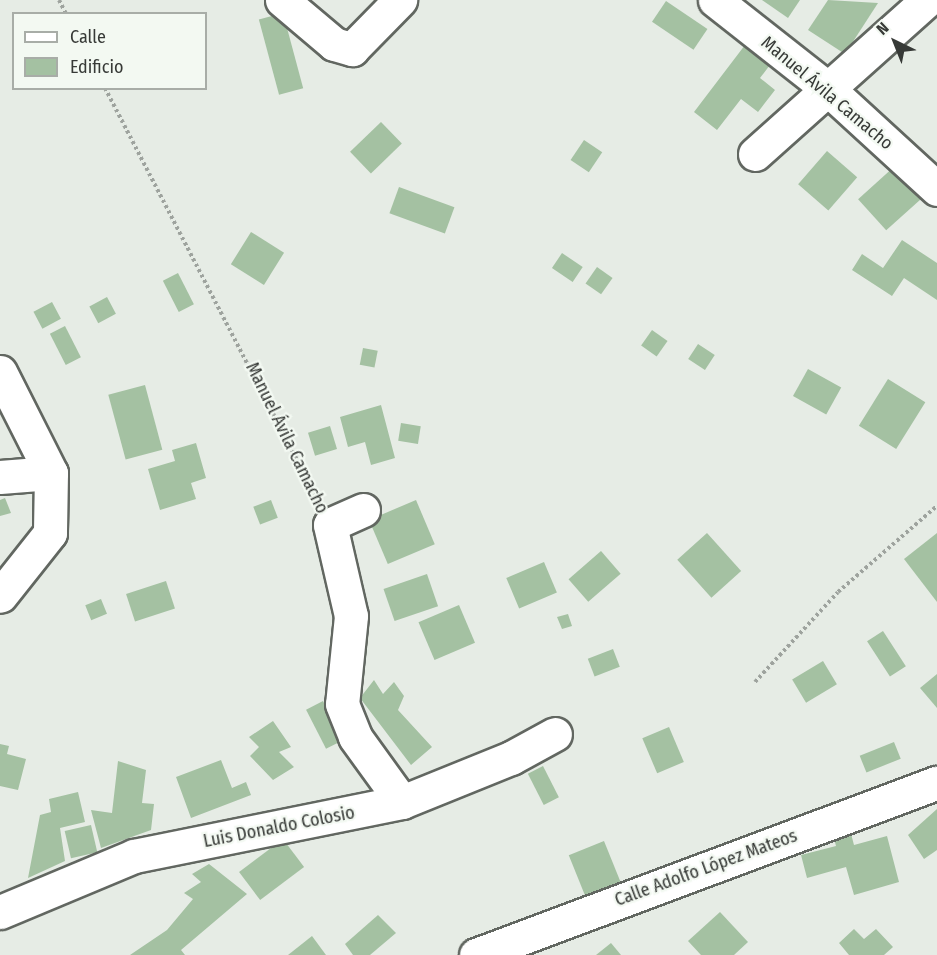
<!DOCTYPE html>
<html>
<head>
<meta charset="utf-8">
<style>
  body { margin:0 }
  #map { position:relative; width:937px; height:955px; overflow:hidden; background:#e6ece5; font-family:"Fira Sans Condensed",sans-serif }
  div>[style] { position:absolute }
  .building>* { inset:0; background:#a4c1a2; transform-origin:0 0 }
  .path>* { height:4px; margin-top:-2px; transform-origin:0; background:repeating-linear-gradient(90deg,#9ea39e 0 3px,transparent 0 6px) }
  .roads { filter:drop-shadow(2px 0 #626761) drop-shadow(-2px 0 #626761) drop-shadow(0 2px #626761) drop-shadow(0 -2px #626761) }
  .minor>* { height:33px; margin:-16.5px; padding:0 16.5px; transform-origin:16.5px; border-radius:16.5px; background:#fff }
  span { translate:-50% -50%; white-space:nowrap; text-align:center; line-height:1.15; -webkit-text-stroke:4.5px #f3f9f2; paint-order:stroke }
  .street-label { font-size:18px; color:#373a37 }
  .legend { position:absolute; left:12px; top:12px; width:195px; height:78px; box-sizing:border-box; background:#f3f9f2; border:2px solid #a8ada7; margin:0; padding:8px 10px; list-style:none; font-size:18px; color:#373a37 }
  .legend li { display:flex; align-items:center; gap:12px; height:30px }
  .legend b { width:30px; border:2px solid #a8ada7 }
  .north { position:absolute; left:865px; top:12px; width:60px; height:60px; -webkit-text-stroke:4px #f3f9f2; paint-order:stroke; rotate:317deg; font-size:16px; font-weight:700; line-height:24px; text-align:center; color:#373a37 }
  .north::after { content:''; display:block; margin:auto; width:21px; height:27px; background:#373a37; clip-path:polygon(50% 0,100% 100%,50% 72%,0 100%) }
</style>
</head>
<body>
<div id="map">
  <div class="building">
    <i style="clip-path:polygon(762px 0,800px 0,788px 18px)"></i>
    <i style="clip-path:polygon(828px 0,878px 3px,845px 54px,808px 30px)"></i>
    <i style="left:666px;top:1px;width:50px;height:25px;rotate:34deg"></i>
    <i style="left:283px;top:13px;width:78px;height:25px;rotate:75deg"></i>
    <i style="clip-path:polygon(745px 45px,758px 55px,764px 47px,776px 57px,760px 78px,775px 90px,758px 112px,741px 99px,717px 130px,694px 112px)"></i>
    <i style="left:381px;top:122px;width:30px;height:43px;rotate:46deg"></i>
    <i style="left:584px;top:140px;width:22px;height:24px;rotate:34deg"></i>
    <i style="left:827px;top:151px;width:40px;height:44px;rotate:41deg"></i>
    <i style="left:896px;top:165px;width:42px;height:51px;rotate:48deg"></i>
    <i style="left:399px;top:187px;width:59px;height:28px;rotate:20deg"></i>
    <i style="left:251px;top:232px;width:39px;height:38px;rotate:32deg"></i>
    <i style="clip-path:polygon(902px 240px,937px 263px,937px 300px,904px 278px,892px 296px,852px 270px,862px 254px,883px 268px)"></i>
    <i style="left:562px;top:253px;width:25px;height:18px;rotate:34deg"></i>
    <i style="left:597px;top:267px;width:19px;height:20px;rotate:35deg"></i>
    <i style="left:178px;top:273px;width:35px;height:17px;rotate:63deg"></i>
    <i style="left:107px;top:297px;width:19px;height:20px;rotate:62deg"></i>
    <i style="left:52px;top:302px;width:19px;height:21px;rotate:62deg"></i>
    <i style="left:65px;top:326px;width:35px;height:17px;rotate:63deg"></i>
    <i style="left:652px;top:330px;width:19px;height:19px;rotate:35deg"></i>
    <i style="left:698px;top:344px;width:20px;height:18px;rotate:33deg"></i>
    <i style="left:363px;top:348px;width:15px;height:17px;rotate:11deg"></i>
    <i style="left:808px;top:369px;width:38px;height:31px;rotate:29deg"></i>
    <i style="left:888px;top:379px;width:44px;height:55px;rotate:32deg"></i>
    <i style="left:145px;top:385px;width:67px;height:38px;rotate:75deg"></i>
    <i style="clip-path:polygon(381px 405px,395px 458px,371px 465px,365px 442px,348px 447px,340px 417px)"></i>
    <i style="left:401px;top:423px;width:20px;height:18px;rotate:9deg"></i>
    <i style="left:330px;top:426px;width:24px;height:23px;rotate:73deg"></i>
    <i style="clip-path:polygon(196px 443px,206px 478px,191px 483px,196px 499px,160px 510px,148px 469px,175px 461px,172px 450px)"></i>
    <i style="clip-path:polygon(5px 498px,11px 513px,0 516px,0 500px)"></i>
    <i style="left:271px;top:500px;width:19px;height:19px;rotate:69deg"></i>
    <i style="left:416px;top:500px;width:48px;height:51px;rotate:67deg"></i>
    <i style="left:707px;top:533px;width:51px;height:40px;rotate:48deg"></i>
    <i style="clip-path:polygon(937px 533px,937px 602px,904px 559px)"></i>
    <i style="left:601px;top:551px;width:30px;height:43px;rotate:49deg"></i>
    <i style="left:544px;top:562px;width:33px;height:41px;rotate:67deg"></i>
    <i style="left:427px;top:574px;width:34px;height:46px;rotate:71deg"></i>
    <i style="left:166px;top:581px;width:29px;height:42px;rotate:72deg"></i>
    <i style="left:101px;top:599px;width:16px;height:17px;rotate:68deg"></i>
    <i style="left:459px;top:605px;width:41px;height:44px;rotate:67deg"></i>
    <i style="clip-path:polygon(568px 614px,572px 626px,562px 629px,557px 617px)"></i>
    <i style="left:883px;top:631px;width:42px;height:19px;rotate:57deg"></i>
    <i style="left:613px;top:649px;width:19px;height:27px;rotate:69deg"></i>
    <i style="left:823px;top:661px;width:27px;height:36px;rotate:59deg"></i>
    <i style="clip-path:polygon(937px 674px,937px 708px,920px 688px)"></i>
    <i style="clip-path:polygon(374px 680px,383px 694px,394px 682px,404px 696px,398px 710px,432px 747px,411px 765px,360px 698px)"></i>
    <i style="left:323px;top:701px;width:44px;height:19px;rotate:63deg"></i>
    <i style="clip-path:polygon(273px 721px,291px 747px,279px 752px,294px 767px,273px 780px,250px 756px,259px 747px,249px 737px)"></i>
    <i style="left:669px;top:727px;width:38px;height:29px;rotate:67deg"></i>
    <i style="left:894px;top:742px;width:18px;height:37px;rotate:68deg"></i>
    <i style="clip-path:polygon(0 744px,9px 746px,7px 754px,26px 759px,18px 790px,0 786px)"></i>
    <i style="clip-path:polygon(221px 760px,232px 788px,246px 782px,251px 795px,191px 818px,176px 777px)"></i>
    <i style="clip-path:polygon(118px 761px,146px 770px,142px 803px,154px 804px,151px 830px,101px 848px,91px 810px,112px 813px)"></i>
    <i style="left:543px;top:766px;width:35px;height:17px;rotate:63deg"></i>
    <i style="clip-path:polygon(78px 792px,85px 822px,60px 828px,65px 861px,28px 878px,40px 815px,51px 812px,49px 799px)"></i>
    <i style="clip-path:polygon(937px 809px,937px 850px,924px 859px,908px 835px)"></i>
    <i style="left:91px;top:825px;width:28px;height:27px;rotate:77deg"></i>
    <i style="clip-path:polygon(850px 830px,854px 845px,887px 836px,899px 882px,854px 895px,846px 867px,807px 878px,801px 855px,836px 846px,833px 834px)"></i>
    <i style="left:283px;top:839px;width:35px;height:55px;rotate:53deg"></i>
    <i style="left:604px;top:841px;width:48px;height:38px;rotate:68deg"></i>
    <i style="clip-path:polygon(209px 864px,247px 894px,181px 950px,185px 955px,130px 955px,167px 930px,193px 899px,184px 893px,201px 882px,192px 874px)"></i>
    <i style="clip-path:polygon(720px 912px,748px 942px,734px 955px,701px 955px,688px 941px)"></i>
    <i style="clip-path:polygon(378px 915px,396px 933px,370px 955px,353px 955px,345px 944px)"></i>
    <i style="clip-path:polygon(854px 929px,864px 939px,876px 929px,893px 947px,884px 955px,849px 955px,839px 943px)"></i>
    <i style="clip-path:polygon(312px 936px,326px 955px,288px 955px)"></i>
    <i style="clip-path:polygon(611px 943px,621px 955px,596px 955px)"></i>
  </div>
  <div class="path">
    <i style="left:59px;top:0;width:16px;rotate:63deg"></i>
    <i style="left:105px;top:88px;width:460px;rotate:62.7deg"></i>
    <i style="left:755px;top:682px;width:122px;rotate:-47.3deg"></i>
    <i style="left:838px;top:592px;width:131px;rotate:-41deg"></i>
  </div>
  <div class="roads">
    <div class="minor">
      <i style="left:282px;top:0;width:68px;rotate:40.2deg"></i>
      <i style="left:334px;top:44px;width:19px;rotate:16deg"></i>
      <i style="left:352px;top:49px;width:69px;rotate:-45.6deg"></i>
      <i style="left:715px;top:0;width:144px;rotate:38.2deg"></i>
      <i style="left:828px;top:89px;width:148px;rotate:42.5deg"></i>
      <i style="left:755px;top:154px;width:231px;rotate:-41.8deg"></i>
      <i style="left:0;top:372px;width:113px;rotate:63.2deg"></i>
      <i style="left:51px;top:473px;width:60px;rotate:91deg"></i>
      <i style="left:50px;top:533px;width:80px;rotate:128.4deg"></i>
      <i style="left:0;top:477px;width:51px;rotate:-4.5deg"></i>
      <i style="left:363px;top:510px;width:36px;rotate:156deg"></i>
      <i style="left:330px;top:525px;width:93px;rotate:77deg"></i>
      <i style="left:351px;top:616px;width:88px;rotate:95.8deg"></i>
      <i style="left:342px;top:704px;width:35px;rotate:68deg"></i>
      <i style="left:355px;top:737px;width:80px;rotate:54.1deg"></i>
      <i style="left:0;top:912px;width:145px;rotate:-22.7deg"></i>
      <i style="left:134px;top:856px;width:273px;rotate:-11.4deg"></i>
      <i style="left:402px;top:802px;width:118px;rotate:-22deg"></i>
      <i style="left:511px;top:758px;width:50px;rotate:-28.6deg"></i>
      <i style="left:476px;top:955px;width:492px;rotate:-20.5deg"></i>
    </div>
  </div>
  <div class="street-label">
    <span style="left:827px;top:93px;rotate:40deg">Manuel Ávila Camacho</span>
    <span style="left:287px;top:438px;rotate:64deg">Manuel Ávila Camacho</span>
    <span style="left:279px;top:827px;rotate:-11deg">Luis Donaldo Colosio</span>
    <span style="left:706px;top:868px;rotate:-20deg">Calle Adolfo López Mateos</span>
  </div>
  <ul class="legend">
  <li><b style="height:8px;background:#fff"></b>Calle</li>
  <li><b style="height:16px;background:#a4c1a2"></b>Edificio</li>
  </ul>
  <div class="north">N</div>
</div>
</body>
</html>
